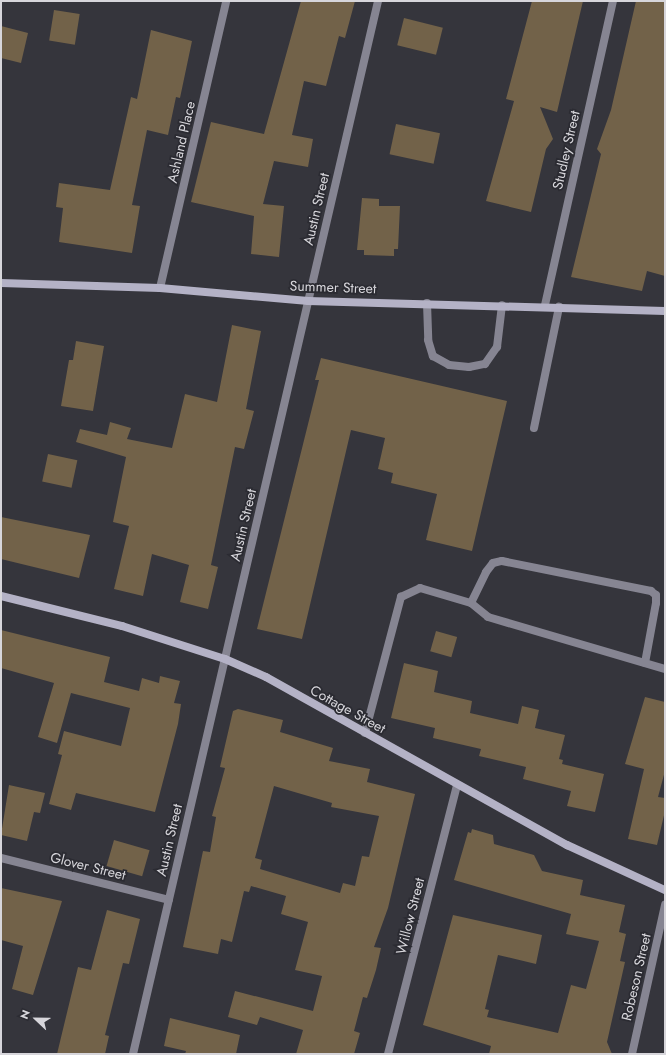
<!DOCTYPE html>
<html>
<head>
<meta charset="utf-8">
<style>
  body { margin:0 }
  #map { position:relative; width:666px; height:1055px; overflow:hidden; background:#35353c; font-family:Jost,sans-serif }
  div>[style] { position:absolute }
  .building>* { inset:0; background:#726249; transform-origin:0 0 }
  .service>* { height:8px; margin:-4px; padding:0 4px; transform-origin:4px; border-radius:4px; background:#868592 }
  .minor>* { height:8px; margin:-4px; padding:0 4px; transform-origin:4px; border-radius:4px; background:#868592 }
  .secondary>* { height:8px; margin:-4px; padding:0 4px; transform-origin:4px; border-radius:4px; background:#b4b2c6 }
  span { translate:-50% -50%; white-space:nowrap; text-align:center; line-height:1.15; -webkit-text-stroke:3.5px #2b2b32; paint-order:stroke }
  .street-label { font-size:14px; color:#d7d6db }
  .frame { position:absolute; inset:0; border:2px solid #d7d6db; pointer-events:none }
  .north { position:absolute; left:16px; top:999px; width:40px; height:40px; -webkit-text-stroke:3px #2b2b32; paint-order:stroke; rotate:292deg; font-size:11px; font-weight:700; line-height:16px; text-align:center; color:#d7d6db }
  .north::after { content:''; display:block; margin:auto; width:14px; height:18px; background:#d7d6db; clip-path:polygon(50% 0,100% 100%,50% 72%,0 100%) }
</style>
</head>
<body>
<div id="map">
  <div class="building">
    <i style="clip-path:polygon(301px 1px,355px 1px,345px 38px,339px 36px,326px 86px,304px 81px,292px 135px,313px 139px,308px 167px,274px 161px,263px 204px,284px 206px,279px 257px,251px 254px,254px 216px,191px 202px,211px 122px,264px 134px)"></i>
    <i style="clip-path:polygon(532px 1px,583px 1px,557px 112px,540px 107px,553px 139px,546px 149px,531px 212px,486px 201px,514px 101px,506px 99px)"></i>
    <i style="clip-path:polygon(636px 1px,665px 1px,665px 276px,647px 271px,642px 291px,571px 277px,601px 154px,597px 149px,611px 110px)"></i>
    <i style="left:54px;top:10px;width:26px;height:31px;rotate:9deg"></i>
    <i style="left:404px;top:18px;width:40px;height:28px;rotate:14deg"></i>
    <i style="clip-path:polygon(1px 26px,28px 33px,21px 63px,1px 58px)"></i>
    <i style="clip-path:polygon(151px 30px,192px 41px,180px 98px,176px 97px,168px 135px,147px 130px,132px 205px,140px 206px,132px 253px,59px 242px,63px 208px,56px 207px,59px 183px,110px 190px,131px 97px,137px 99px)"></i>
    <i style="left:396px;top:124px;width:45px;height:31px;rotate:12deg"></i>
    <i style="clip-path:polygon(362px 198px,379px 199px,379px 206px,400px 206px,398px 249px,394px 249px,394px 256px,364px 255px,364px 250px,357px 250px)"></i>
    <i style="clip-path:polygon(232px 325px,261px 331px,246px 409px,254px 411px,244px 449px,235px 447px,211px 565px,218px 567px,208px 609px,180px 602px,189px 565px,152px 554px,143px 596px,114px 589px,129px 526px,113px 522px,126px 457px,76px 442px,80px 429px,107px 435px,110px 422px,131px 428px,127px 439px,172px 448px,185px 394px,217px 402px)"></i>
    <i style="clip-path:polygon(76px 341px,104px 346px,93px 411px,61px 406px,69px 360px,73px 360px)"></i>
    <i style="clip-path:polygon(321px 358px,507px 401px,472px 551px,426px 540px,437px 494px,391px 483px,393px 473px,378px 469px,385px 438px,351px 430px,302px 639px,257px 629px,319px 380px,315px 380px)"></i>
    <i style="left:48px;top:454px;width:30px;height:28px;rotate:12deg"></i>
    <i style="clip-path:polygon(1px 517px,90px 535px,79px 578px,1px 559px)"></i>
    <i style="clip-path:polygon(1px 630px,110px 657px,104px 682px,139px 691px,142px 678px,159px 683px,160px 676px,180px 681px,174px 703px,181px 704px,178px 724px,155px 812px,76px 793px,71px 810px,49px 804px,62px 755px,58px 754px,64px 731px,121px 746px,130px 708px,71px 693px,57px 743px,38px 737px,54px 683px,1px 668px)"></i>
    <i style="left:436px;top:631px;width:22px;height:21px;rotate:16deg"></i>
    <i style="clip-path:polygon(404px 663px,438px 671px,434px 692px,472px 701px,470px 713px,518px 724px,522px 706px,539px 710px,535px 728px,565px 735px,559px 759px,563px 760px,562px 764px,604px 774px,595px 812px,567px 806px,571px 791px,523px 779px,526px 767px,479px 756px,481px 749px,433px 738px,435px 728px,391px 718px)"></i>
    <i style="clip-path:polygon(645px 697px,665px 702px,665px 771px,658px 797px,665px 798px,665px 811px,657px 845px,628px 839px,644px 769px,625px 764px)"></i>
    <i style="clip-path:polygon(evenodd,238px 709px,283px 720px,280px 732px,333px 748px,329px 761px,370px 769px,367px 782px,415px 794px,388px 908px,374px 947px,381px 948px,376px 970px,367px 998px,363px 997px,354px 1031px,360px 1033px,354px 1054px,296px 1054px,303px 1030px,260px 1017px,257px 1025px,228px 1017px,235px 991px,313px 1011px,322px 976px,295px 970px,308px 922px,281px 914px,286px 896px,251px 886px,249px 892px,244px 891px,232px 942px,221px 939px,218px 954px,183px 947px,203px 851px,210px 852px,216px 817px,212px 816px,225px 768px,220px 767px,233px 711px,238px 709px,274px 786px,332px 803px,331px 807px,379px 816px,369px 857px,362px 856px,355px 886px,343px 883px,340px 893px,260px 869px,262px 860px,255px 858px,274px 786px)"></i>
    <i style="clip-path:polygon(9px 785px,45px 793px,40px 813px,34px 812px,27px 841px,1px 835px)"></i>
    <i style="clip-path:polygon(472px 829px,493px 835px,494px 844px,534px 855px,542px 871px,583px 880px,580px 895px,625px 905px,619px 932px,626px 934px,620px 961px,625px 962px,607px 1042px,612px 1054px,489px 1054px,491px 1046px,423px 1025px,453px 915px,542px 935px,536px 964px,498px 955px,485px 1009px,489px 1010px,487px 1017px,558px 1033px,571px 985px,586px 989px,599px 941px,566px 934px,571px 914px,454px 880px,468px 832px,471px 833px)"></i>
    <i style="left:114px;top:840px;width:37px;height:27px;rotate:16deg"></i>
    <i style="clip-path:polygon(1px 888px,62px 901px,33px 995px,12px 989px,23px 946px,1px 940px)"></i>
    <i style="clip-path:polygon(107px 910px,140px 919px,129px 964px,123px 963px,105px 1035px,109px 1036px,105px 1054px,57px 1054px,78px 967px,91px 970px)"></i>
    <i style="clip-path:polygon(170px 1018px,240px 1035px,236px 1054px,185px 1054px,186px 1051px,164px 1046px)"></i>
  </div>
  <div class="service">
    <i style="left:427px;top:303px;width:37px;rotate:88deg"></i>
    <i style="left:428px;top:340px;width:17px;rotate:73deg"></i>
    <i style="left:433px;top:356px;width:18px;rotate:29deg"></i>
    <i style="left:449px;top:365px;width:20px;rotate:6deg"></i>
    <i style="left:469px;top:367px;width:16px;rotate:-11deg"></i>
    <i style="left:485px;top:364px;width:21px;rotate:-55deg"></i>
    <i style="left:497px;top:347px;width:42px;rotate:-83.2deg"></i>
    <i style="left:534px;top:428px;width:124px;rotate:-78.3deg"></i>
    <i style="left:471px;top:603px;width:34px;rotate:-64deg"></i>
    <i style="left:486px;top:572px;width:11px;rotate:-52deg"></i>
    <i style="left:493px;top:563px;width:9px;rotate:-13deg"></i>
    <i style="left:502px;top:561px;width:152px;rotate:11.4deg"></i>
    <i style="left:651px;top:591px;width:6px;rotate:39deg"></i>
    <i style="left:656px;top:595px;width:8px;rotate:90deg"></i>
    <i style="left:656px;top:603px;width:61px;rotate:100.4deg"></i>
    <i style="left:365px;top:733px;width:141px;rotate:-75.2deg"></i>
    <i style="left:401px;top:597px;width:21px;rotate:-25deg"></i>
    <i style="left:420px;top:588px;width:53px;rotate:16.4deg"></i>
    <i style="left:471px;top:603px;width:22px;rotate:39deg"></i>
    <i style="left:488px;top:617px;width:184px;rotate:16.4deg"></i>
  </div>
  <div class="minor">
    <i style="left:160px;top:288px;width:294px;rotate:-77deg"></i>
    <i style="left:545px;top:305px;width:312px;rotate:-77.4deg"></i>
    <i style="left:1px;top:858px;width:173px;rotate:14deg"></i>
    <i style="left:133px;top:1054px;width:1081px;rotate:-76.9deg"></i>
    <i style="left:388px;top:1054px;width:278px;rotate:-75.6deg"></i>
    <i style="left:632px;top:1054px;width:153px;rotate:-77.5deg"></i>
  </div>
  <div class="secondary">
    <i style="left:1px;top:283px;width:159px;rotate:1.8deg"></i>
    <i style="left:160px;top:288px;width:149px;rotate:5deg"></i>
    <i style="left:308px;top:301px;width:357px;rotate:1.6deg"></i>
    <i style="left:1px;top:596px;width:125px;rotate:13.9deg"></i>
    <i style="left:122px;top:626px;width:108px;rotate:17.8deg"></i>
    <i style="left:225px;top:659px;width:45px;rotate:23.7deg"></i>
    <i style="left:266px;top:677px;width:345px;rotate:29.2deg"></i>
    <i style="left:567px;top:845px;width:108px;rotate:24.7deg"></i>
  </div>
  <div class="street-label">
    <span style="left:181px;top:142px;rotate:-77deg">Ashland Place</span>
    <span style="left:566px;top:150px;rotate:-77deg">Studley Street</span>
    <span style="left:316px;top:209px;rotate:-77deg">Austin Street</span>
    <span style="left:333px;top:287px;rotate:2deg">Summer Street</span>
    <span style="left:243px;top:525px;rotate:-77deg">Austin Street</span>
    <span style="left:348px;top:709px;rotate:29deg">Cottage Street</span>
    <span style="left:169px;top:840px;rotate:-77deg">Austin Street</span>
    <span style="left:88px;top:866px;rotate:14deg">Glover Street</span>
    <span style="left:410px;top:916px;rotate:-76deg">Willow Street</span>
    <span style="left:636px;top:977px;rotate:-77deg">Robeson Street</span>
  </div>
  <div class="frame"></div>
  <div class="north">N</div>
</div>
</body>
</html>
